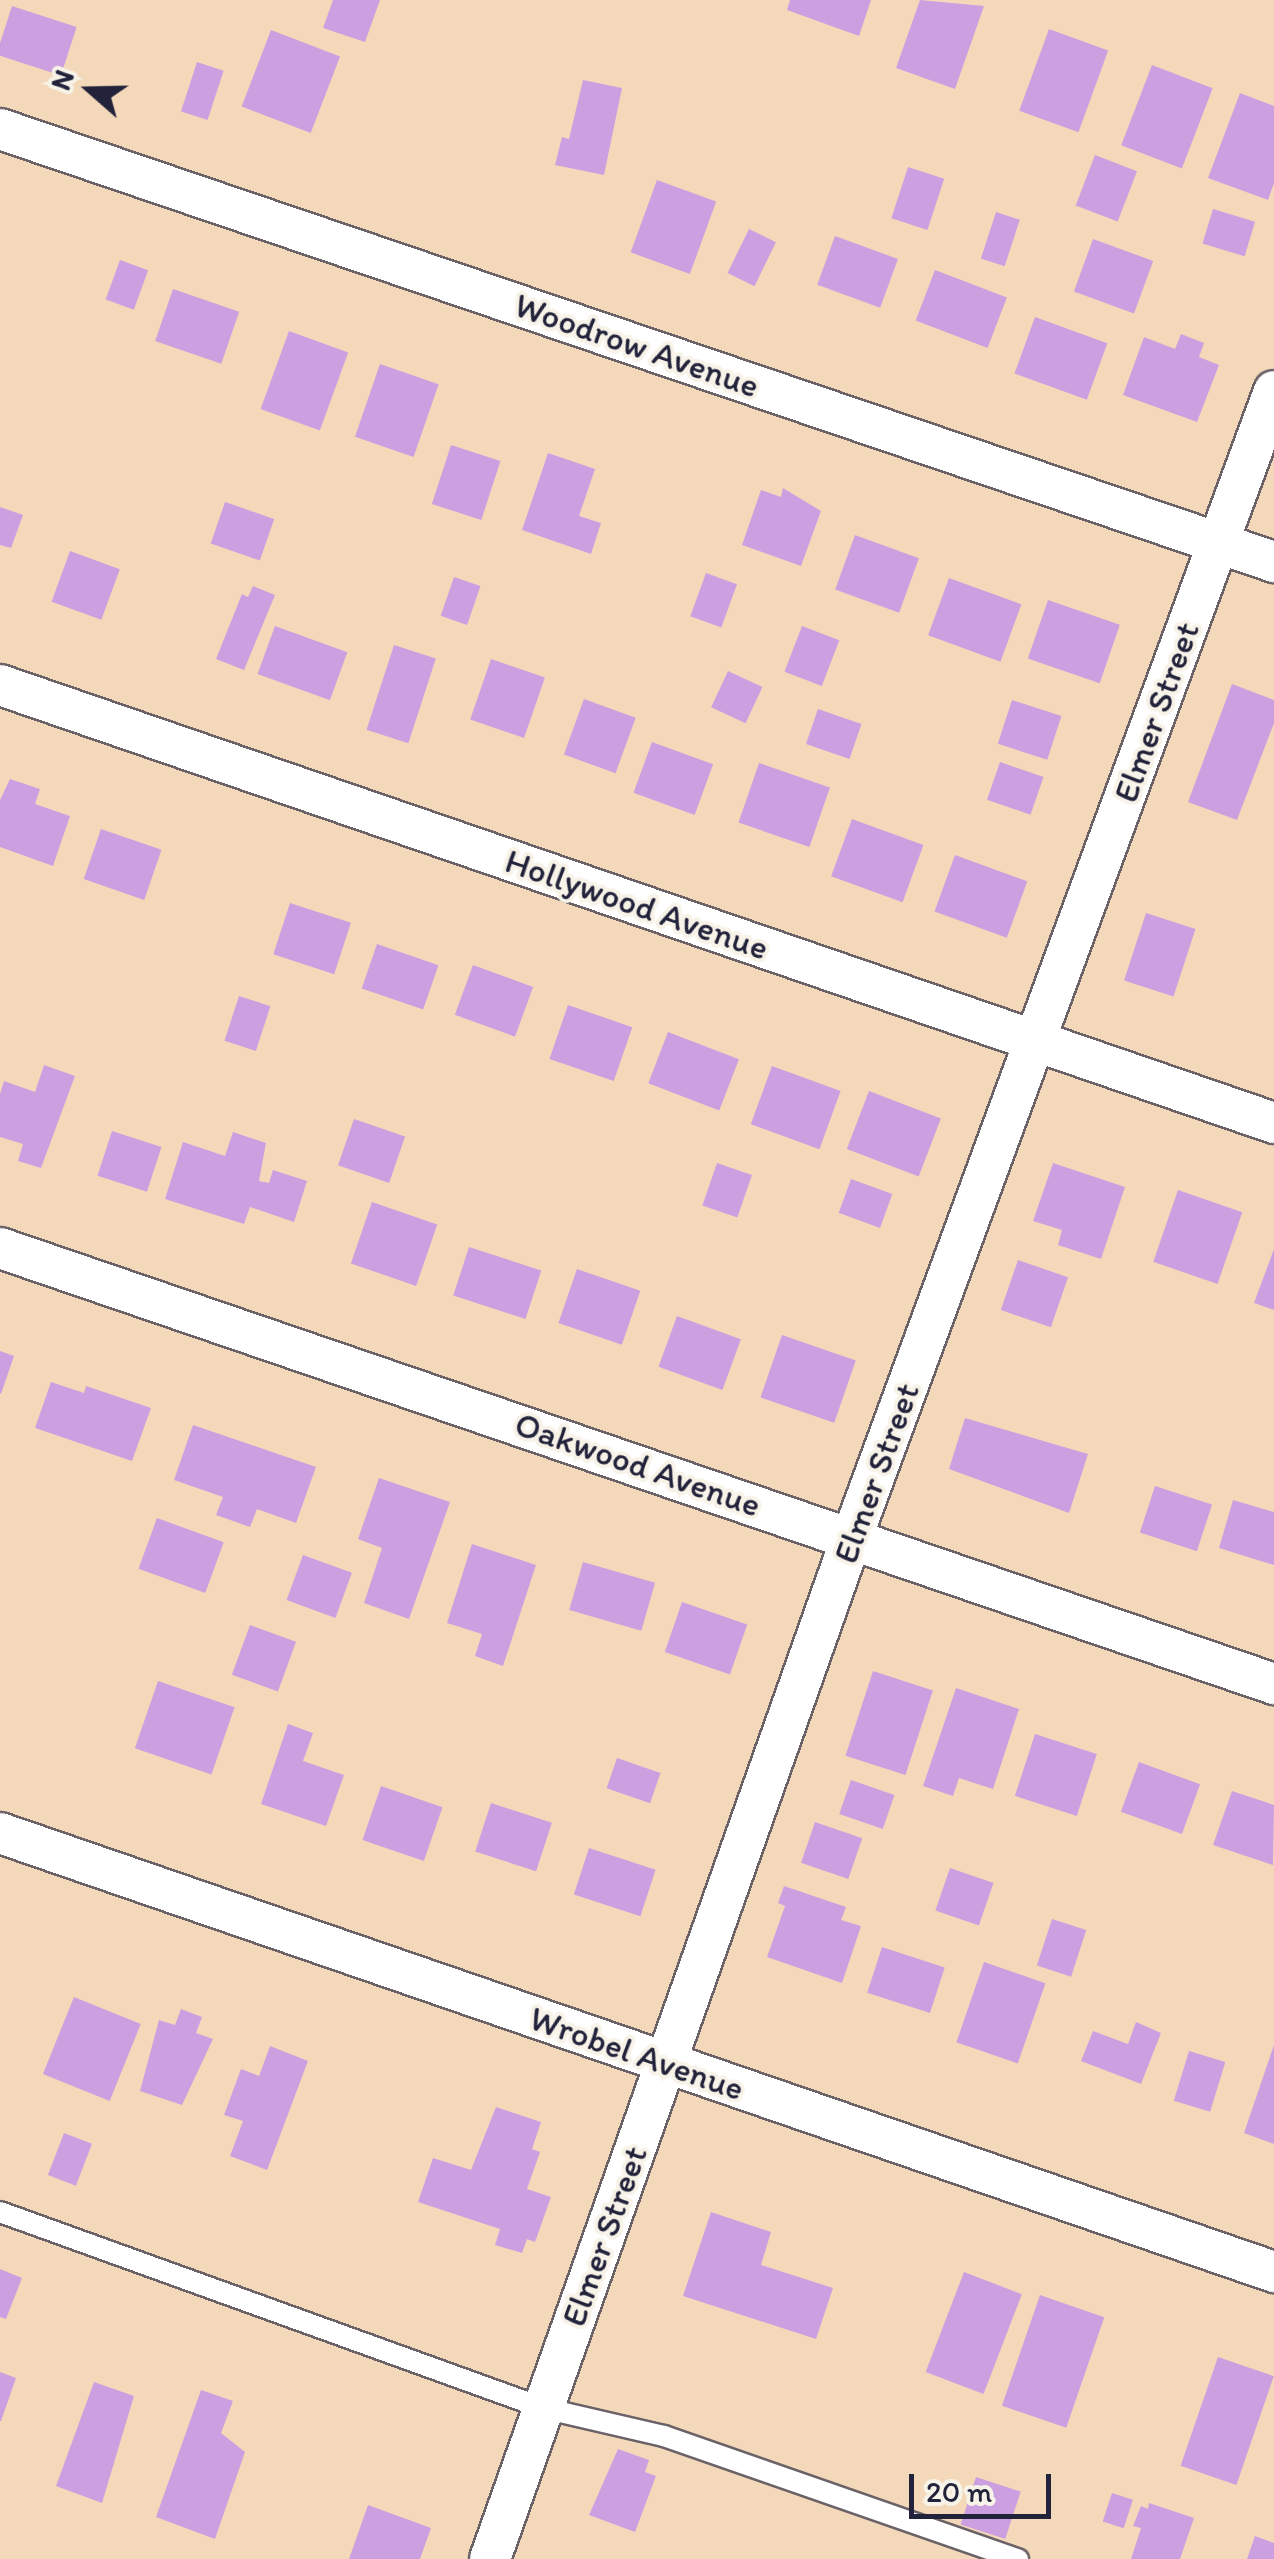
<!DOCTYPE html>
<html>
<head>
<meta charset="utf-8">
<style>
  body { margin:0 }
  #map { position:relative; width:1274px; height:2559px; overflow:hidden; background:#f3d9ba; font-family:Itim,sans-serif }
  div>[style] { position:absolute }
  .building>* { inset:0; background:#cca0e0; transform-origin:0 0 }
  .roads { filter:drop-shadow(2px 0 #6b6267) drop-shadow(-2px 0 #6b6267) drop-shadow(0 2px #6b6267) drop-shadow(0 -2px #6b6267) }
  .lane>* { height:20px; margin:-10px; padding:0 10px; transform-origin:10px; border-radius:10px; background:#fff }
  .street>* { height:40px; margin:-20px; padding:0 20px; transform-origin:20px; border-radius:20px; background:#fff }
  span { translate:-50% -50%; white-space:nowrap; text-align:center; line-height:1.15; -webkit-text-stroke:8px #f7f3e8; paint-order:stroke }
  .street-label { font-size:35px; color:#22223b }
  .north { position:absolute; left:40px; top:40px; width:100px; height:100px; -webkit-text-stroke:8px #f7f3e8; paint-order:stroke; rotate:290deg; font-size:28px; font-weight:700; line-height:40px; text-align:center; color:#22223b }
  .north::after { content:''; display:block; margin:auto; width:35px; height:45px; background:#22223b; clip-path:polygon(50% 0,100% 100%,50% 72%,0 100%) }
  .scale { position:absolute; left:909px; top:2474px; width:142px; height:45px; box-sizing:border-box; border:5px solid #22223b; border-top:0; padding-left:12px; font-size:30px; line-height:35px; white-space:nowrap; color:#22223b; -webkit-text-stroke:8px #f7f3e8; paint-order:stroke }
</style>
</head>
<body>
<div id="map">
  <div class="building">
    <i style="clip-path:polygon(333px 0,380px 0,365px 42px,323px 28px)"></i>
    <i style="clip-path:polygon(790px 0,871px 0,859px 36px,787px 10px)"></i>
    <i style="clip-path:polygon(920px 0,984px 6px,955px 89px,896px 68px)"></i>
    <i style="left:12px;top:6px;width:68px;height:51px;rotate:18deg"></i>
    <i style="left:1049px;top:29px;width:63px;height:87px;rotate:20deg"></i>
    <i style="left:271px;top:30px;width:74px;height:82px;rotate:21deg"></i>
    <i style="left:197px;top:62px;width:28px;height:52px;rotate:18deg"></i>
    <i style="left:1152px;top:65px;width:65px;height:86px;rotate:21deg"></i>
    <i style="clip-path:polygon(583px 80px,622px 88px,604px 175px,555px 165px,562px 137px,569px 139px)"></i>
    <i style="clip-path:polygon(1240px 93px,1274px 106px,1274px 183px,1268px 200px,1208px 178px)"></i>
    <i style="left:1095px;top:155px;width:45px;height:54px;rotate:21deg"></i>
    <i style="left:908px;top:167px;width:38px;height:54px;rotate:18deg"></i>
    <i style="left:657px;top:180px;width:63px;height:77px;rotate:20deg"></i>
    <i style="left:1213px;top:209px;width:44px;height:36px;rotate:17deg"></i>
    <i style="left:996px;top:212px;width:25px;height:49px;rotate:18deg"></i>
    <i style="left:749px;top:229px;width:30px;height:49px;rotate:26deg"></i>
    <i style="left:835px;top:236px;width:67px;height:52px;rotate:20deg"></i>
    <i style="left:1093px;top:239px;width:64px;height:56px;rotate:20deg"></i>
    <i style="left:120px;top:260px;width:30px;height:42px;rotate:20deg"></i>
    <i style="left:935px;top:270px;width:77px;height:54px;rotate:21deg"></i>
    <i style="left:173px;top:289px;width:70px;height:55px;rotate:19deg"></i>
    <i style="left:1035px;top:317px;width:77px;height:60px;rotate:20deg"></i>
    <i style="left:289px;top:331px;width:63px;height:83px;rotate:20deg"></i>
    <i style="clip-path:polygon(1181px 334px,1204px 343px,1199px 357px,1219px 365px,1197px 422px,1123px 395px,1144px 337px,1175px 349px)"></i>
    <i style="left:380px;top:364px;width:62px;height:77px;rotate:19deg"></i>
    <i style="left:451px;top:445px;width:52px;height:62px;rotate:18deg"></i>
    <i style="clip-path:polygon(548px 453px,595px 469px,579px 516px,601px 523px,591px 554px,522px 530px)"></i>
    <i style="clip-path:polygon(783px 488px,821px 511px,801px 566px,742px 545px,761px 490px,781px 497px)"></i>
    <i style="left:225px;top:502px;width:52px;height:44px;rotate:19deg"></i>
    <i style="clip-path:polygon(0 507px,23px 515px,11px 548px,0 545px)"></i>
    <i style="left:855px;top:535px;width:68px;height:58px;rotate:20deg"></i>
    <i style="left:70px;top:551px;width:53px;height:54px;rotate:20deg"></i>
    <i style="left:706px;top:573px;width:33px;height:46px;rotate:20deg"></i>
    <i style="left:454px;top:577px;width:28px;height:41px;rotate:19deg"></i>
    <i style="left:949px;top:578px;width:77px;height:61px;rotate:20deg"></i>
    <i style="clip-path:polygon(253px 586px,275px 595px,244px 670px,216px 659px,242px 594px,248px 597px)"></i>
    <i style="left:1048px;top:600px;width:76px;height:62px;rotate:19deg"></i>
    <i style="left:275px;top:626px;width:77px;height:51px;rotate:20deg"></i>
    <i style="left:802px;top:626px;width:40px;height:49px;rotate:21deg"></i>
    <i style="left:394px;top:645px;width:44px;height:89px;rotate:18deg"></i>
    <i style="left:491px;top:659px;width:57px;height:64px;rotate:19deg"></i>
    <i style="left:728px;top:671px;width:38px;height:40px;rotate:25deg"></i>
    <i style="clip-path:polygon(1232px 684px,1274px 700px,1274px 723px,1237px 820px,1188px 802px)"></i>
    <i style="left:584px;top:699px;width:55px;height:59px;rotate:20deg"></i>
    <i style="left:1012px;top:700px;width:52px;height:46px;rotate:18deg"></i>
    <i style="left:818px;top:709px;width:46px;height:37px;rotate:19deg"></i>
    <i style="left:652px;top:742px;width:65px;height:54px;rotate:20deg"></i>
    <i style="left:1000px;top:762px;width:46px;height:40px;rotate:19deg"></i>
    <i style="left:759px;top:763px;width:75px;height:63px;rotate:19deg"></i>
    <i style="clip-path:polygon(10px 779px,40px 789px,35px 804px,70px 816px,53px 866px,0 847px,0 800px)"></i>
    <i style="left:852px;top:819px;width:76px;height:61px;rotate:20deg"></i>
    <i style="left:101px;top:829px;width:64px;height:53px;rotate:19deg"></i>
    <i style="left:955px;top:855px;width:77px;height:60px;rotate:20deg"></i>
    <i style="left:290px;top:903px;width:64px;height:54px;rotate:18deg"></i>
    <i style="left:1146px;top:913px;width:52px;height:71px;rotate:18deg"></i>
    <i style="left:377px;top:944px;width:65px;height:47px;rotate:19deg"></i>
    <i style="left:473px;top:965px;width:64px;height:53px;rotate:20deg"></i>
    <i style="left:239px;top:996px;width:33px;height:47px;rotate:18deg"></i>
    <i style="left:568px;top:1005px;width:68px;height:57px;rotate:19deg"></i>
    <i style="left:668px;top:1032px;width:76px;height:55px;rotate:21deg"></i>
    <i style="clip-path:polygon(44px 1065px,75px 1076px,41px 1168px,18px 1161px,23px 1144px,0 1137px,0 1094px,4px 1081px,35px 1092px)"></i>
    <i style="left:772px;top:1066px;width:73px;height:62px;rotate:20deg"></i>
    <i style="left:869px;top:1091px;width:77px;height:62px;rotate:21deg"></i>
    <i style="left:354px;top:1119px;width:54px;height:49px;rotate:19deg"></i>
    <i style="left:112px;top:1131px;width:52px;height:47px;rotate:18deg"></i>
    <i style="clip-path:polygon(233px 1132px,266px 1143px,259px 1181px,269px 1183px,273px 1170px,307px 1181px,294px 1222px,250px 1207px,244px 1224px,165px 1199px,183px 1142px,225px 1156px)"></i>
    <i style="left:717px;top:1163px;width:37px;height:45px;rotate:19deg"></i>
    <i style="clip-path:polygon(1053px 1163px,1125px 1187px,1101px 1259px,1058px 1245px,1062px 1230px,1033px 1221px)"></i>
    <i style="left:851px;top:1179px;width:44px;height:36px;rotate:20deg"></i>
    <i style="left:1178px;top:1190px;width:68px;height:76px;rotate:19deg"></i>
    <i style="left:372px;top:1202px;width:69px;height:65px;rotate:19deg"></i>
    <i style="left:469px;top:1247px;width:76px;height:51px;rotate:18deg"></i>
    <i style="clip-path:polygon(1274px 1249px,1274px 1310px,1254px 1303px)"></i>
    <i style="left:1018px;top:1260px;width:53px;height:53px;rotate:19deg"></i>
    <i style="left:577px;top:1269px;width:67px;height:57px;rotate:19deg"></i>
    <i style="left:677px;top:1316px;width:68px;height:54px;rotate:20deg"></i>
    <i style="left:782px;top:1335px;width:78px;height:66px;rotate:19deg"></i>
    <i style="clip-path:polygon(0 1351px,14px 1356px,1px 1394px,0 1393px)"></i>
    <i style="clip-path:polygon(51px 1382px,84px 1393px,86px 1386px,151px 1408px,132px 1461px,35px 1428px)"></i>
    <i style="clip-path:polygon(965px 1418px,1088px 1454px,1069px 1513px,949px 1469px)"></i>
    <i style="clip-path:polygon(193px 1425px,316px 1467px,296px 1523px,257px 1509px,250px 1527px,216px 1515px,223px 1497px,174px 1480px)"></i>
    <i style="clip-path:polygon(379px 1478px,450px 1502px,409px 1619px,364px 1603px,382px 1548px,358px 1539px)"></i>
    <i style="left:1155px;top:1486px;width:60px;height:49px;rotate:18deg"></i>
    <i style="clip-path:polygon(1233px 1500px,1274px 1512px,1274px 1565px,1219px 1548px)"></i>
    <i style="left:157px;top:1518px;width:71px;height:54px;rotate:20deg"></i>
    <i style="clip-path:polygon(472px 1544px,536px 1565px,503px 1666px,475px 1656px,482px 1634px,447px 1623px)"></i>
    <i style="left:303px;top:1555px;width:52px;height:48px;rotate:20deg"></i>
    <i style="left:583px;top:1562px;width:75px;height:50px;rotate:16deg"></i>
    <i style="left:682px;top:1602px;width:69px;height:53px;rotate:19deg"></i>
    <i style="left:250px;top:1625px;width:49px;height:53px;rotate:20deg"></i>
    <i style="left:873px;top:1671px;width:63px;height:89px;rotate:18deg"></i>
    <i style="left:158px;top:1681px;width:81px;height:71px;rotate:19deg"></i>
    <i style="clip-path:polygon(956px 1688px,1019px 1709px,993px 1789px,959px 1778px,953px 1796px,923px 1786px)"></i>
    <i style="clip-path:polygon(288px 1724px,313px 1733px,303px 1761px,344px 1775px,326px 1826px,261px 1804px)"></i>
    <i style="left:1035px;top:1734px;width:65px;height:65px;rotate:18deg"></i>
    <i style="left:617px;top:1758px;width:46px;height:32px;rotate:19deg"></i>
    <i style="left:1139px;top:1762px;width:65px;height:53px;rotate:20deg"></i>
    <i style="left:851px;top:1780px;width:46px;height:36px;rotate:19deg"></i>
    <i style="left:381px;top:1786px;width:65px;height:57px;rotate:19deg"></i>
    <i style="clip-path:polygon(1232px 1791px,1274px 1805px,1273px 1865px,1213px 1845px)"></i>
    <i style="left:491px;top:1803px;width:64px;height:51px;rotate:18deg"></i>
    <i style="left:815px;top:1822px;width:50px;height:43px;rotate:19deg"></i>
    <i style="left:589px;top:1848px;width:70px;height:49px;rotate:18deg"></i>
    <i style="left:950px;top:1868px;width:46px;height:45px;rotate:19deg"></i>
    <i style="clip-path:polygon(784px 1886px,846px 1907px,841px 1920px,861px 1926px,842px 1983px,767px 1957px,785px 1906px,778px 1903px)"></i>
    <i style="left:1052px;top:1919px;width:36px;height:49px;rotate:18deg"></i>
    <i style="left:882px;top:1947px;width:66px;height:48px;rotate:18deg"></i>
    <i style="left:984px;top:1962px;width:65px;height:85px;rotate:19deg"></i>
    <i style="left:74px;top:1997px;width:72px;height:83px;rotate:22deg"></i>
    <i style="clip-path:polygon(181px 2009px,202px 2017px,196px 2033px,213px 2039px,182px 2105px,140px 2091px,159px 2020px,175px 2025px)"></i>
    <i style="clip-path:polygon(1136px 2022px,1161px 2033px,1141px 2084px,1081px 2061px,1093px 2031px,1128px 2044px)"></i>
    <i style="clip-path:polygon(1274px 2045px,1274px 2144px,1244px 2133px)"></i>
    <i style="clip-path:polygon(270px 2046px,308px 2061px,267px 2170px,230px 2156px,243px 2121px,224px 2115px,241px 2069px,259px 2076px)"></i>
    <i style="left:1189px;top:2051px;width:38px;height:52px;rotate:17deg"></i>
    <i style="clip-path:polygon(496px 2107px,541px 2122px,532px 2149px,540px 2152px,527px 2189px,551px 2197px,535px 2242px,527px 2239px,522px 2253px,495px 2245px,500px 2229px,418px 2202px,433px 2158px,471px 2170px)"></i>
    <i style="left:64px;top:2133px;width:30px;height:45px;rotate:21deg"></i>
    <i style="clip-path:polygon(711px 2212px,771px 2232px,761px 2265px,833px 2288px,816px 2339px,683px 2296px)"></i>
    <i style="clip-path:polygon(0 2269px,22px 2278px,6px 2319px,0 2317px)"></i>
    <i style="left:964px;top:2272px;width:62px;height:107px;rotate:21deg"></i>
    <i style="left:1040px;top:2295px;width:68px;height:117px;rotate:19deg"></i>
    <i style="left:1218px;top:2357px;width:59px;height:115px;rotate:19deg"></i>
    <i style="clip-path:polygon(0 2372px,16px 2378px,1px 2421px,0 2421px)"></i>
    <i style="clip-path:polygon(94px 2382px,134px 2396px,102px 2503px,56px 2486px)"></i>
    <i style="clip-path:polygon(201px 2390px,233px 2401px,221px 2433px,245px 2452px,215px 2539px,156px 2517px)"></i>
    <i style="clip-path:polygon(618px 2449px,649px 2460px,645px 2472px,656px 2476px,635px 2532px,589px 2515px)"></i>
    <i style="left:976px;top:2477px;width:47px;height:50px;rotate:18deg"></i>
    <i style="left:1112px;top:2493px;width:22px;height:30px;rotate:18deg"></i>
    <i style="clip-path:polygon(1149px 2503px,1194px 2518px,1180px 2559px,1131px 2559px,1141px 2528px,1133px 2526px,1141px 2506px,1148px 2509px)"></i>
    <i style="clip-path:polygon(368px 2505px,431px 2528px,420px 2559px,349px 2559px)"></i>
    <i style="clip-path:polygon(1255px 2536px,1274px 2543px,1274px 2559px,1247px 2559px)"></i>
  </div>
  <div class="roads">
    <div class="lane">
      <i style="left:0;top:2212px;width:577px;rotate:19.85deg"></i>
      <i style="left:543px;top:2408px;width:124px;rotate:13deg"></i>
      <i style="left:664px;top:2436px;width:375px;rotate:19.2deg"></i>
    </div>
    <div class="street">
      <i style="left:0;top:129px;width:1346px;rotate:18.77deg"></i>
      <i style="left:0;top:685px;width:1347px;rotate:18.97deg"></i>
      <i style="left:0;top:1248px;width:1347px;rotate:18.89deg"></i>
      <i style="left:0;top:1833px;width:1348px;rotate:19.01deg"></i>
      <i style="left:490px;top:2559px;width:1084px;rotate:-70.5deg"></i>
      <i style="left:852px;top:1537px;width:1221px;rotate:-69.78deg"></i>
    </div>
  </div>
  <div class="street-label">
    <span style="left:637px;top:345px;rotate:19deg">Woodrow Avenue</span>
    <span style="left:1156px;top:712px;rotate:-70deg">Elmer Street</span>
    <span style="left:637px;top:904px;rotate:19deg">Hollywood Avenue</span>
    <span style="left:638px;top:1464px;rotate:19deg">Oakwood Avenue</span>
    <span style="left:876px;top:1473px;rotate:-70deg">Elmer Street</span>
    <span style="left:637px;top:2053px;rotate:19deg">Wrobel Avenue</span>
    <span style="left:604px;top:2236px;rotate:-70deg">Elmer Street</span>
  </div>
  <div class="north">N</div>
  <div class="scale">20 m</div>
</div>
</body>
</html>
